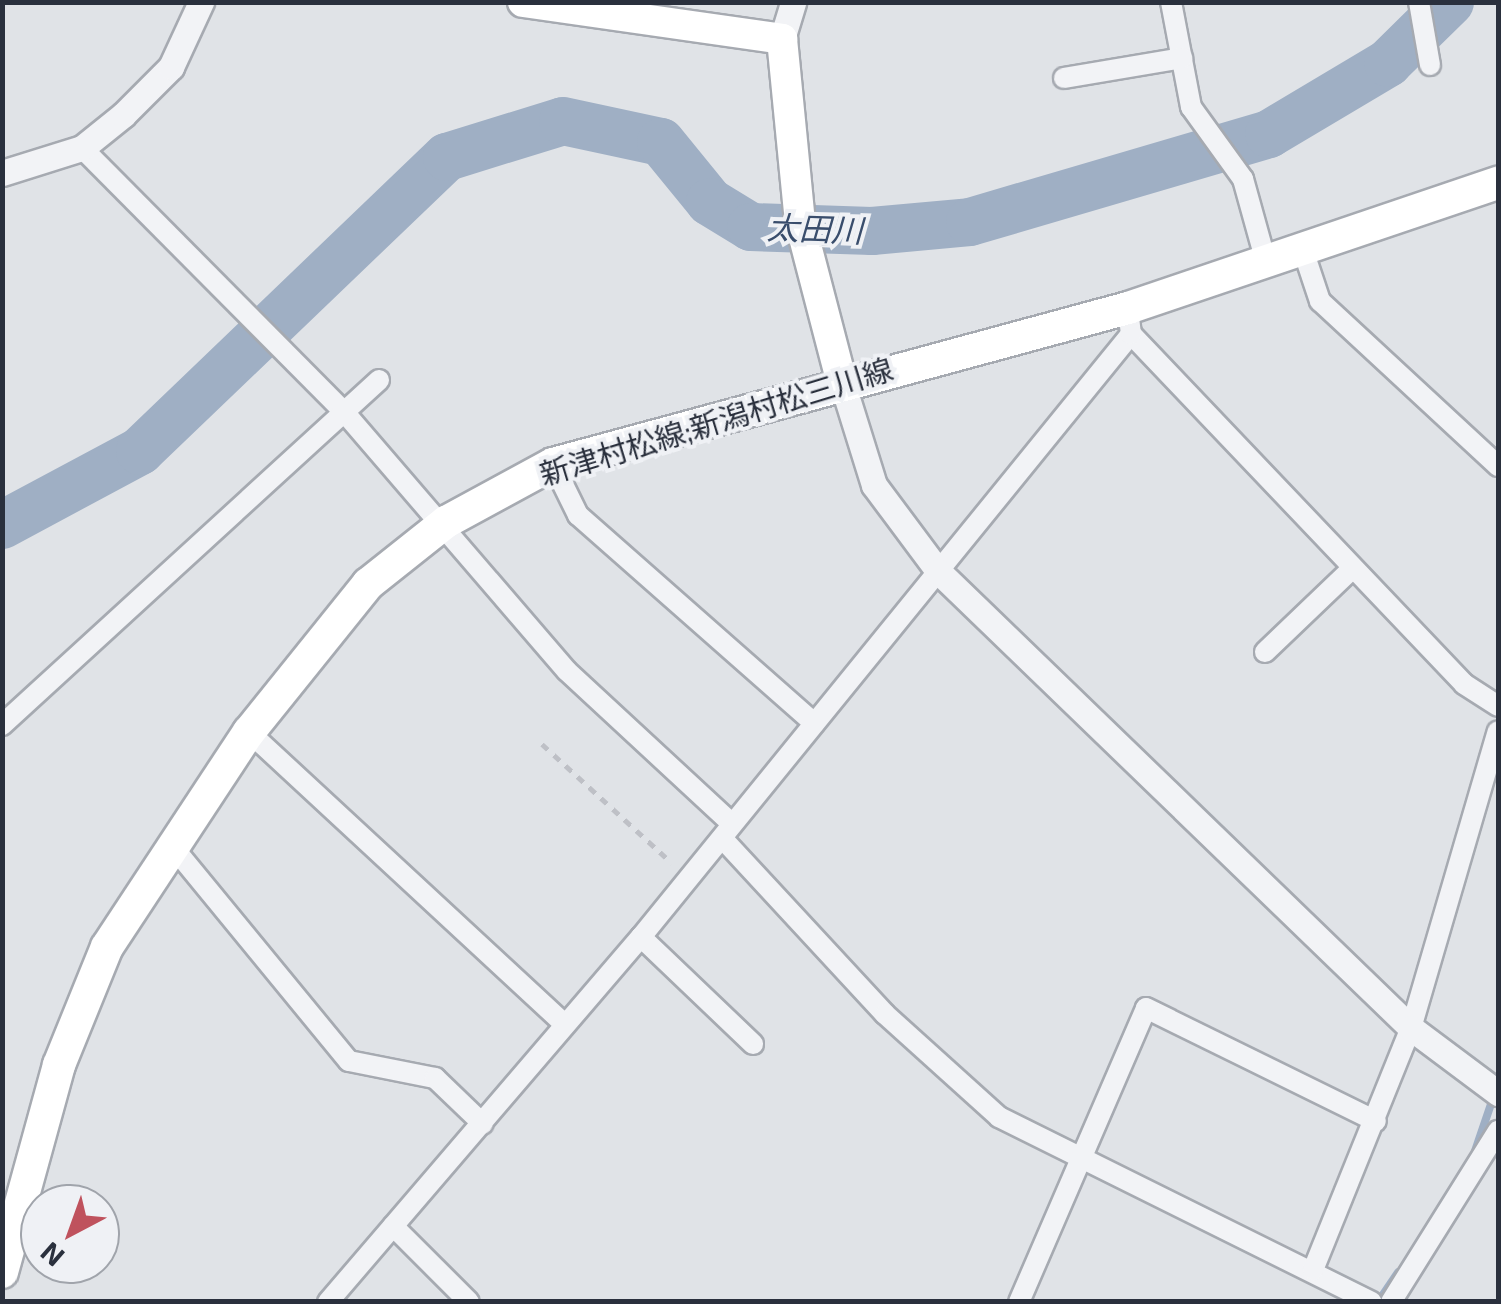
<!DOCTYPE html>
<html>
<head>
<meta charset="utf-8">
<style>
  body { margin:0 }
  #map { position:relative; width:1501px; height:1304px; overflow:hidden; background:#e0e3e7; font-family:"Exo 2","Noto Sans JP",sans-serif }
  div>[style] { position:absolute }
  .stream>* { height:8px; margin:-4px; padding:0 4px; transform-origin:4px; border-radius:4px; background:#9fafc4 }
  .river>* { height:48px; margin:-24px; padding:0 24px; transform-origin:24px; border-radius:24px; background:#9fafc4 }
  .path>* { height:5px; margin-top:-2.5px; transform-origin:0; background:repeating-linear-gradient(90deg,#bec0c6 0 8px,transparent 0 16px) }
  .roads { filter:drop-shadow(2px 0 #a6aab1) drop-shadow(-2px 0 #a6aab1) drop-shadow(0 2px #a6aab1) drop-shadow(0 -2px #a6aab1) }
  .minor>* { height:20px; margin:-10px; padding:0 10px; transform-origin:10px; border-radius:10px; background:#f2f3f6 }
  .tertiary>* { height:25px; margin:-12.5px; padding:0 12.5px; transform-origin:12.5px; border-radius:12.5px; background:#f2f3f6 }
  .secondary>* { height:30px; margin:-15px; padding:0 15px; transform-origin:15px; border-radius:15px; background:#fff }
  .primary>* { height:32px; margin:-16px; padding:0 16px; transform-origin:16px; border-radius:16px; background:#fff }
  span { translate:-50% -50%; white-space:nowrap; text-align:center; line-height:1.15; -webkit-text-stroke:8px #eff1f5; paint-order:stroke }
  .street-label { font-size:30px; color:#2a303d }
  .water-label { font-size:32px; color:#394d6c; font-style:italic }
  .frame { position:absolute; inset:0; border:5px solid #2a303d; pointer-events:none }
  .north { position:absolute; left:20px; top:1184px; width:100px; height:100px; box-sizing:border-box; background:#eff1f5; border:2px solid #a0a4ab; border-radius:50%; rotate:221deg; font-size:28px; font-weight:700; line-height:40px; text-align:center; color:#2a303d }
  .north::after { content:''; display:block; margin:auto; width:35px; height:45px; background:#bf525d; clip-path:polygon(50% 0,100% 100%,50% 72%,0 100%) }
</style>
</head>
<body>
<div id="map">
  <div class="stream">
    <i style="left:1475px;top:1151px;width:56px;rotate:-71.2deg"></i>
    <i style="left:1378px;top:1302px;width:36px;rotate:-56deg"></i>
  </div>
  <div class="river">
    <i style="left:2px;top:525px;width:157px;rotate:-28.2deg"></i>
    <i style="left:140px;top:451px;width:425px;rotate:-43.8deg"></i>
    <i style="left:447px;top:157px;width:121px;rotate:-17.2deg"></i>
    <i style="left:563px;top:121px;width:100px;rotate:12.1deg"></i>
    <i style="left:661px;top:142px;width:77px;rotate:50.8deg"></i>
    <i style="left:710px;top:202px;width:48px;rotate:31.4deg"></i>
    <i style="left:751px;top:227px;width:121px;rotate:1.9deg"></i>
    <i style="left:872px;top:231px;width:98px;rotate:-5.2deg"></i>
    <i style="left:970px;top:222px;width:312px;rotate:-16.4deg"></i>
    <i style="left:1269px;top:134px;width:139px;rotate:-30.8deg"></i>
    <i style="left:1388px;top:63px;width:87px;rotate:-44.5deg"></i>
  </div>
  <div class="path">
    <i style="left:542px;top:744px;width:176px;rotate:42.5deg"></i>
  </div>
  <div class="roads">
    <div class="minor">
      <i style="left:1171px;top:2px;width:107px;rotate:79.2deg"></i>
      <i style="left:1191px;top:107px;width:89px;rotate:54.2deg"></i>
      <i style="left:1243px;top:179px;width:86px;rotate:74.5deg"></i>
      <i style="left:1419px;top:2px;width:64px;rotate:80.1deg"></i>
      <i style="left:1064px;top:78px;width:120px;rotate:-9.6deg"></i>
      <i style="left:82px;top:148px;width:373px;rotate:45.2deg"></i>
      <i style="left:345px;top:413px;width:340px;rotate:49.3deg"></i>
      <i style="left:567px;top:671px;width:225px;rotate:42.8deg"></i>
      <i style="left:1303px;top:250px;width:54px;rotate:71.6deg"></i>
      <i style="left:1320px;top:301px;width:243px;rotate:42.8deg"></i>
      <i style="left:1131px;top:334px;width:483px;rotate:46.4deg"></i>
      <i style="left:1464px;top:684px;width:40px;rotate:32.9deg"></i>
      <i style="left:553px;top:464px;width:57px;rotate:63.9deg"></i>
      <i style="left:578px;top:515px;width:315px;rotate:41.4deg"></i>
      <i style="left:1265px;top:652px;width:120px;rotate:-43.7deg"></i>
      <i style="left:2px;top:725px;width:511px;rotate:-42.46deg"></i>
      <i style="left:249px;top:732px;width:430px;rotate:42.8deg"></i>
      <i style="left:722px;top:838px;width:240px;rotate:47.2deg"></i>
      <i style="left:885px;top:1014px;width:154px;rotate:42.1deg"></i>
      <i style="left:999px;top:1117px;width:416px;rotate:26.4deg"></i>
      <i style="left:173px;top:847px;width:277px;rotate:50.6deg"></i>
      <i style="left:349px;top:1061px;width:88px;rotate:11.2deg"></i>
      <i style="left:435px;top:1078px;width:66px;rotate:43.8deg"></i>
      <i style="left:641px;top:937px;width:155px;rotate:43.7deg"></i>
      <i style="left:393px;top:1226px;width:107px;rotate:45deg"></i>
      <i style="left:1313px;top:1270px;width:261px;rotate:-68deg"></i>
      <i style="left:1411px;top:1028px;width:309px;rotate:-73.7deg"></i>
      <i style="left:328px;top:1302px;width:481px;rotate:-49.4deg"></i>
      <i style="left:641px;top:937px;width:777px;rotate:-50.9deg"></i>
      <i style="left:1131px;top:334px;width:26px;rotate:-97deg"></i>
      <i style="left:1019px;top:1302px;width:320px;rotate:-66.6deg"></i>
      <i style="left:1146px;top:1008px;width:256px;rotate:26.2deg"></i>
      <i style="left:1391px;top:1302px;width:202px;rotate:-58deg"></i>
    </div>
    <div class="tertiary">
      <i style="left:782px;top:39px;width:39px;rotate:-73deg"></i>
      <i style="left:2px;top:173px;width:84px;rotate:-17.4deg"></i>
      <i style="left:82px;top:148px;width:53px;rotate:-38.8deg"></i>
      <i style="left:123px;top:115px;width:68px;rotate:-45deg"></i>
      <i style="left:171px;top:67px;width:72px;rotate:-65.2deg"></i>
      <i style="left:841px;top:379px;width:111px;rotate:72.7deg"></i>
      <i style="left:874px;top:485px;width:107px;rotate:53.3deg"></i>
      <i style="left:938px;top:571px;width:658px;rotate:44.01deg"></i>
      <i style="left:1411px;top:1028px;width:109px;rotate:36.8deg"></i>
    </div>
    <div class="secondary">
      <i style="left:523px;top:2px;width:262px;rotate:8.1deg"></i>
      <i style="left:782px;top:39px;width:184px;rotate:84.4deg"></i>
      <i style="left:800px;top:222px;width:162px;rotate:75.4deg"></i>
    </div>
    <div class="primary">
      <i style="left:2px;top:1272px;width:215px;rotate:-74.6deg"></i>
      <i style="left:59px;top:1065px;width:127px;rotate:-67.9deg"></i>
      <i style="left:107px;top:947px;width:258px;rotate:-56.6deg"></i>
      <i style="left:249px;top:732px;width:190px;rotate:-51.2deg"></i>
      <i style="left:368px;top:584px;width:100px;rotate:-38.5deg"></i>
      <i style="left:446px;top:522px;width:122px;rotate:-28.5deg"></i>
      <i style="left:553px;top:464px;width:596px;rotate:-15.18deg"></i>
      <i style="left:1128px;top:308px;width:391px;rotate:-18.7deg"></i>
    </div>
  </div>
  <div class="street-label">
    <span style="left:716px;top:421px;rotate:-17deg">新津村松線;新潟村松三川線</span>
  </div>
  <div class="water-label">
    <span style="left:815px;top:228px;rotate:2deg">太田川</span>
  </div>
  <div class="frame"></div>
  <div class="north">N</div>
</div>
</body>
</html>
